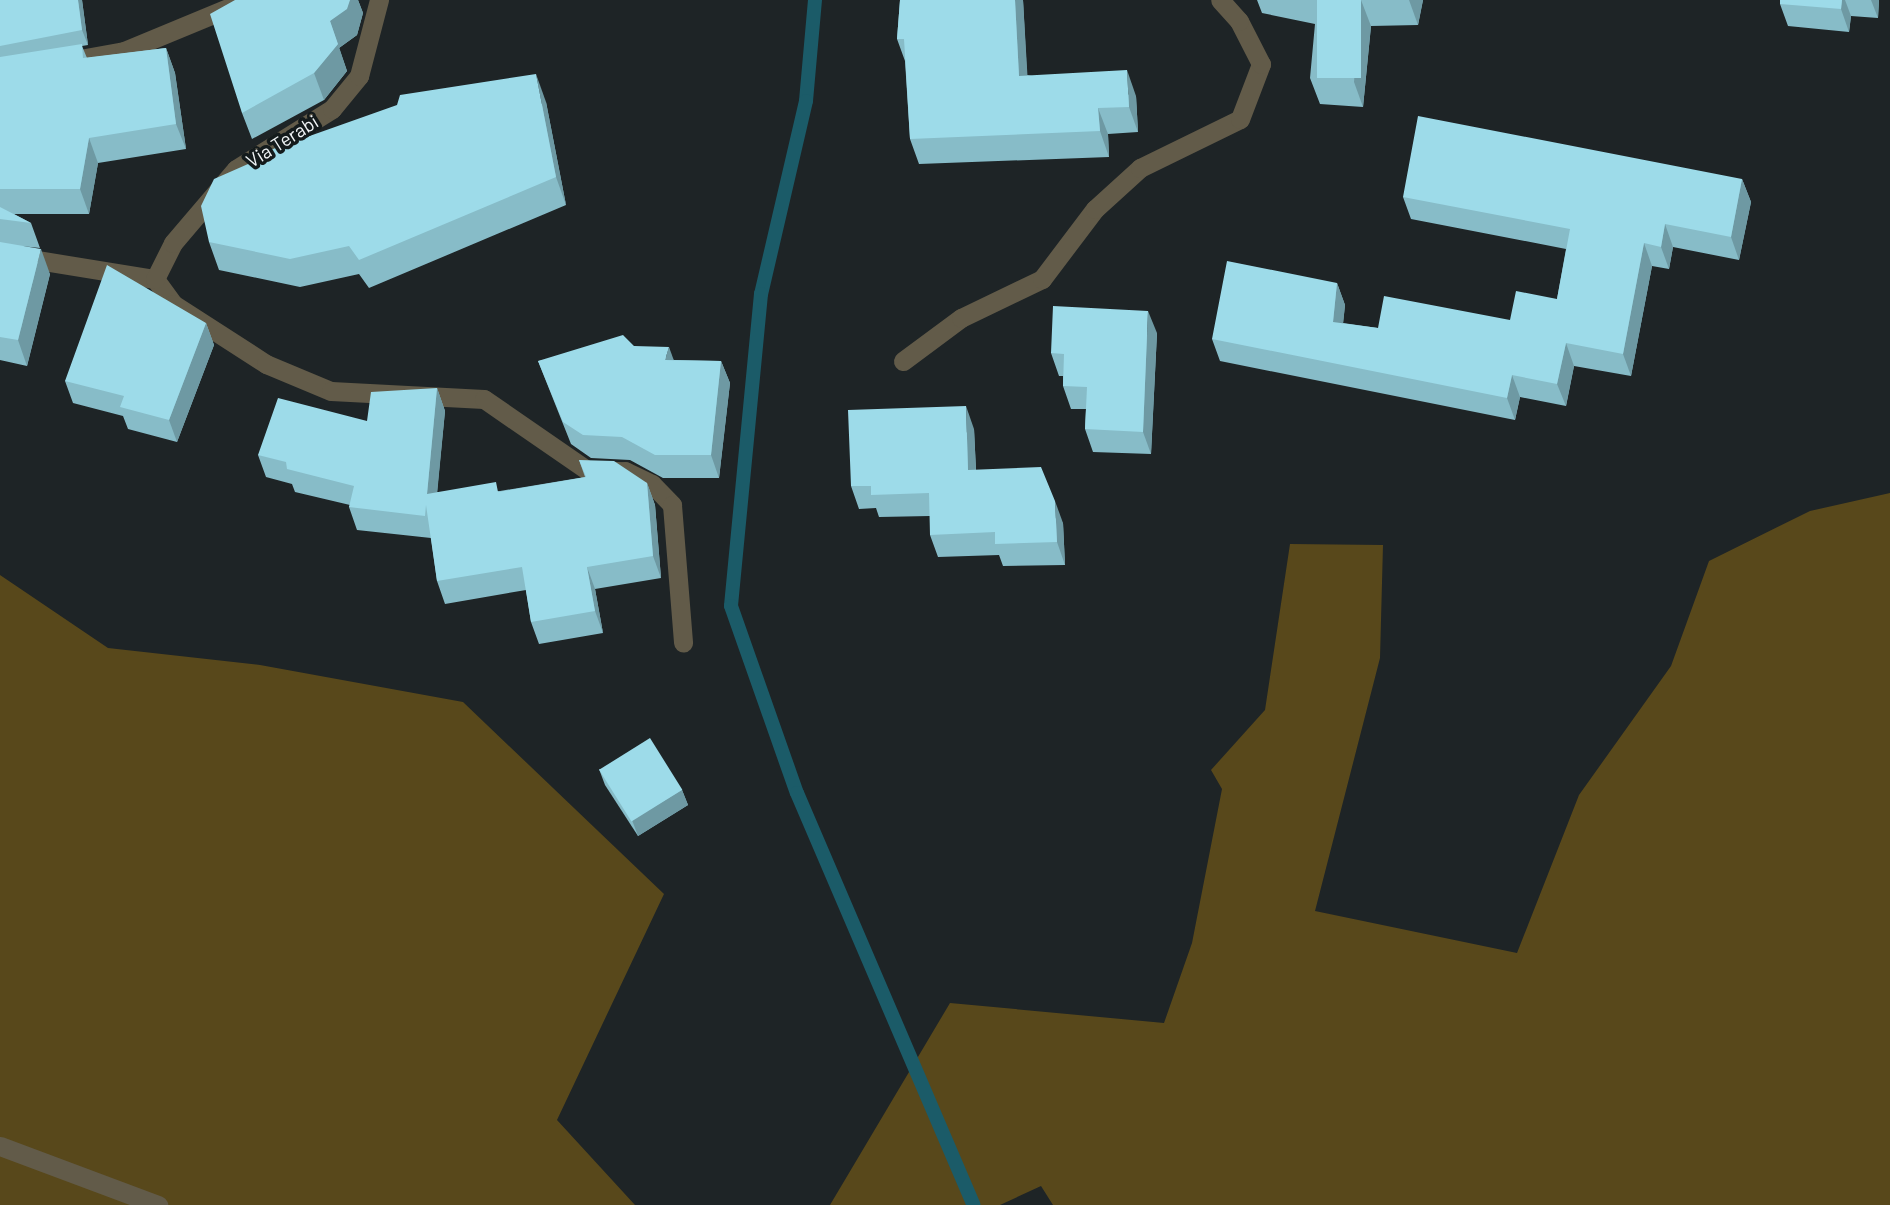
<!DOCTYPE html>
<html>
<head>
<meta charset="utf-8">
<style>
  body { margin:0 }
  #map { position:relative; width:1890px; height:1205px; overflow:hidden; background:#1e2426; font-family:Barlow,sans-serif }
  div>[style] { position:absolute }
  .forest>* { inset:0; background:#58481b }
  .stream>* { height:14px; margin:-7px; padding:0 7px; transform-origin:7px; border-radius:7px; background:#1b5b68 }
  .minor>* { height:19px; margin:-9.5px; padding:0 9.5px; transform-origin:9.5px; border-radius:9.5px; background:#625b49 }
  .wall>* { inset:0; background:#87bcc8 }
  .shaded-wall>* { inset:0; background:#6e99a3 }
  .building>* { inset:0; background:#9ddbe9; transform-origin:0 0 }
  span { translate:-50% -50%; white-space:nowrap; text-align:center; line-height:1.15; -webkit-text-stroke:7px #141b1c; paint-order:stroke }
  .street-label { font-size:19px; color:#f1f5f7 }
</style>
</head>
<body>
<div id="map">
  <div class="forest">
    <i style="clip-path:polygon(1890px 493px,1890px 1205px,1053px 1205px,1041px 1186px,1000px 1205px,830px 1205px,950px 1003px,1164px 1023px,1192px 943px,1222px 789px,1211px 770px,1265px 710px,1290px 544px,1383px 545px,1380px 658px,1315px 911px,1517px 953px,1579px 795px,1671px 666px,1709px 561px,1810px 511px)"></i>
    <i style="clip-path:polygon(0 575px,108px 648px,260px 665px,463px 702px,664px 894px,557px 1120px,635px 1205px,0 1205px)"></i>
  </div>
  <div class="stream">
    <i style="left:815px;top:0;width:101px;rotate:95.1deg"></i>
    <i style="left:806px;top:101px;width:198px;rotate:103.1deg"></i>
    <i style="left:761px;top:294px;width:313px;rotate:95.5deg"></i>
    <i style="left:731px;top:606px;width:198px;rotate:70.6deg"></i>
    <i style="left:797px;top:793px;width:448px;rotate:66.8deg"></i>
  </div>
  <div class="minor">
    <i style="left:63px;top:62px;width:62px;rotate:-10.2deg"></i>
    <i style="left:124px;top:51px;width:133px;rotate:-22.5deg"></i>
    <i style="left:0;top:254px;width:157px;rotate:9.2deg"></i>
    <i style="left:155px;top:279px;width:31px;rotate:54deg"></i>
    <i style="left:173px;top:304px;width:111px;rotate:32.8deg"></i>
    <i style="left:266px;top:364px;width:70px;rotate:22.6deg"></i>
    <i style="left:331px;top:391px;width:153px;rotate:3deg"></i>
    <i style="left:484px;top:399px;width:125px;rotate:34.6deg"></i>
    <i style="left:587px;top:470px;width:38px;rotate:2deg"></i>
    <i style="left:625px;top:471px;width:30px;rotate:26deg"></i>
    <i style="left:652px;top:484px;width:29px;rotate:46deg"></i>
    <i style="left:672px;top:505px;width:138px;rotate:85.4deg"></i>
    <i style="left:155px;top:279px;width:40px;rotate:-63.4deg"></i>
    <i style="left:173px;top:243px;width:97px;rotate:-49.6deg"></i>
    <i style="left:236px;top:169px;width:113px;rotate:-32deg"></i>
    <i style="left:332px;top:109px;width:43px;rotate:-50.7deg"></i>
    <i style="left:359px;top:76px;width:79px;rotate:-75.3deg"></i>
    <i style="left:903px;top:361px;width:72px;rotate:-36.6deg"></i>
    <i style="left:961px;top:318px;width:90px;rotate:-25.7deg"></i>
    <i style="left:1042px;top:279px;width:88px;rotate:-52.9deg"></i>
    <i style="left:1095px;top:209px;width:61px;rotate:-42.3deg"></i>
    <i style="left:1140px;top:168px;width:111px;rotate:-26.1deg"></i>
    <i style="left:1240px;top:119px;width:59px;rotate:-69.1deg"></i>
    <i style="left:1261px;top:64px;width:48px;rotate:-117.1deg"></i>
    <i style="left:1239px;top:21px;width:28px;rotate:-132deg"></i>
    <i style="left:0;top:1146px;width:169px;rotate:20.5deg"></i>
  </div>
  <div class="wall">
    <i style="clip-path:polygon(0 0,82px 0,88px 45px,82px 46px,87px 58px,166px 48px,175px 73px,186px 149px,98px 163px,89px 214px,14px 214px,31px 223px,40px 248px,21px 246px,50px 274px,27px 366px,0 360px)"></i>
    <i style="clip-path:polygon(235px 0,358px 0,363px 13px,357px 35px,339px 48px,347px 71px,324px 100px,252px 139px,242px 113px)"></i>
    <i style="clip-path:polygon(900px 0,1023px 0,1027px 75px,1136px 96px,1138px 132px,1108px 134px,1109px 157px,919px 164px,910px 139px,905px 61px,897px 39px)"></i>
    <i style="clip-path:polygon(1257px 0,1423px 0,1418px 25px,1371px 26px,1363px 107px,1320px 104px,1310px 78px,1315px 24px,1262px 13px)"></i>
    <i style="clip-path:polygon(1780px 0,1879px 0,1878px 18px,1851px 16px,1849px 32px,1788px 26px,1780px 4px)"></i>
    <i style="clip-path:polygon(546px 102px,566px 205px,369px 288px,359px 274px,300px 287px,219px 270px,209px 242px)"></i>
    <i style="clip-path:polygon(1742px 179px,1751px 202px,1739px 260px,1673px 247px,1669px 269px,1652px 266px,1631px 376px,1574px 366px,1566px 406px,1520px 397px,1515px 420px,1220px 361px,1212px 339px,1337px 283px,1345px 305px,1343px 323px,1378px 328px,1510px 320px,1557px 299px,1566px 249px,1411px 219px,1403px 197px)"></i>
    <i style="clip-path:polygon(206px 323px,214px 345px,177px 442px,128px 429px,123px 416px,73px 403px,65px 381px)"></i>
    <i style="clip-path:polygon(1157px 333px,1151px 454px,1093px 452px,1085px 429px,1086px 409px,1071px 409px,1063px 386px,1063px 376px,1059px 376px,1051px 353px)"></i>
    <i style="clip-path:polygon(634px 346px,674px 360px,721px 361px,730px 383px,719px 478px,663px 478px,630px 460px,591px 458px,571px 444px,538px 361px)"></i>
    <i style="clip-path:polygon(437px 388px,445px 411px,437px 492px,500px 491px,585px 477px,579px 460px,647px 483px,655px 505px,661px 578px,595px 589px,603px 633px,539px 644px,531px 622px,526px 590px,445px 604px,437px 581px,431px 538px,357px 530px,349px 507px,350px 505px,295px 492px,292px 484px,266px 477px,258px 455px,367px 421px)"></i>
    <i style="clip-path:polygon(974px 429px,976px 470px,1063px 523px,1065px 565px,1003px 566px,999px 555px,938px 557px,930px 535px,930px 516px,879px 517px,876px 508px,859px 509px,851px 486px)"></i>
    <i style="clip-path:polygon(599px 769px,682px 790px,688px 805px,638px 836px,605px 785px)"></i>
  </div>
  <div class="shaded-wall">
    <i style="clip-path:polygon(78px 0,82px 0,88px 45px,82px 30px)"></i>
    <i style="clip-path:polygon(350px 0,358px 0,363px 13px,357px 35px,339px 48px,330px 21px)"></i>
    <i style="clip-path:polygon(1015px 0,1023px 0,1029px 102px,1019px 76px)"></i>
    <i style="clip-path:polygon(1361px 0,1371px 26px,1363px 107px,1354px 82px)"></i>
    <i style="clip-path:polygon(1409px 0,1423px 0,1418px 25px)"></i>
    <i style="clip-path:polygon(1842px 0,1845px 0,1851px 16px,1849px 32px,1841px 9px)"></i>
    <i style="clip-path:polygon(1871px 0,1879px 0,1878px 18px)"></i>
    <i style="clip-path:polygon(338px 44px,347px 71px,324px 100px,314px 73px)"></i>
    <i style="clip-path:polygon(166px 48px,175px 73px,186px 149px,176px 124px)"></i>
    <i style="clip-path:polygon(1127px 70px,1136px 96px,1138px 132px,1129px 107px)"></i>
    <i style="clip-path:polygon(536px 74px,546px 102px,566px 205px,556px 177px)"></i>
    <i style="clip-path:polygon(1098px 108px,1108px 134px,1109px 157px,1100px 131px)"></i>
    <i style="clip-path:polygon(89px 138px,98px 163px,89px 214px,80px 189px)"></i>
    <i style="clip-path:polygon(1742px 179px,1751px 202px,1739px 260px,1731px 237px)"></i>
    <i style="clip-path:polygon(1665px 224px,1673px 247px,1669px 269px,1661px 247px)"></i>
    <i style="clip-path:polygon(1644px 243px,1652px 266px,1631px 376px,1623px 354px)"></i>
    <i style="clip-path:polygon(41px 249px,50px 274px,27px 366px,18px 340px)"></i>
    <i style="clip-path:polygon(1337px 283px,1345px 305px,1341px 344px,1333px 322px)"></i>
    <i style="clip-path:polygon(1148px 311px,1157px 333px,1151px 454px,1143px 432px)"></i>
    <i style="clip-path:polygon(206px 323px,214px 345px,177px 442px,169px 420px)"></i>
    <i style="clip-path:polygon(1566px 343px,1574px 366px,1566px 406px,1557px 384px)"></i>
    <i style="clip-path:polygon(669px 347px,677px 369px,665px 360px)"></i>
    <i style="clip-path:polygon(721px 361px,730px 383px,719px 478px,711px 455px)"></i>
    <i style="clip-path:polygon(1512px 375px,1520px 397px,1515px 420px,1507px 398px)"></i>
    <i style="clip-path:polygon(437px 388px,445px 411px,435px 516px,427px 494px)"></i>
    <i style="clip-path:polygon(966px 406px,974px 429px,977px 492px,968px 470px)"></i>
    <i style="clip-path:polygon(647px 483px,655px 505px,661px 578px,653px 556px)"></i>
    <i style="clip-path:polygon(1055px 501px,1063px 523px,1065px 565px,1057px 542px)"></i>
    <i style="clip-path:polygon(587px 567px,595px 589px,603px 633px,595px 611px)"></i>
    <i style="clip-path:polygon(682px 790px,688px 805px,638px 836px,632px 820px)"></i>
  </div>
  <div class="building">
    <i style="clip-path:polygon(0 0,78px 0,82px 30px,0 46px)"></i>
    <i style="clip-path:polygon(235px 0,350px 0,347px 9px,330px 21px,338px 44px,314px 73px,242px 113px,210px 14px)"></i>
    <i style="clip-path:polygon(900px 0,1015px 0,1019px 76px,1127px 70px,1129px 107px,1098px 108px,1100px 131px,910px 139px,904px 39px,897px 39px)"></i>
    <i style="left:1317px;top:0;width:44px;height:78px"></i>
    <i style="clip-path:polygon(1780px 0,1842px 0,1841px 9px,1780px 4px)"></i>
    <i style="clip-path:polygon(82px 44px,83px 58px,166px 48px,176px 124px,89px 138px,80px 189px,0 189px,0 57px)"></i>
    <i style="clip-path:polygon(536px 74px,556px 177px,359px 260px,349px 246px,290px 259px,209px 242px,201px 206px,214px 179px,257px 160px,256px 155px,397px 105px,400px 95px)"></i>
    <i style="clip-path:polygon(1418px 116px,1742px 179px,1731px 237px,1665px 224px,1661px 247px,1644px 243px,1623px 354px,1566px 343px,1557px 384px,1512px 375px,1507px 398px,1212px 339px,1227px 261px,1337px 283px,1333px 322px,1378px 328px,1384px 296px,1510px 320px,1516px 291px,1557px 299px,1570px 229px,1403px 197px)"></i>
    <i style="clip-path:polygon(0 207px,31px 223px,0 219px)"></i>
    <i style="clip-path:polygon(0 242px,41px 249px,18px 340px,0 337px)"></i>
    <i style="clip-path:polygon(107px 265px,206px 323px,169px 420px,120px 407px,124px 396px,65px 381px)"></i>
    <i style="clip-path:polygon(1053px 306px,1148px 311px,1143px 432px,1085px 429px,1087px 387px,1063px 386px,1064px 354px,1051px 353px)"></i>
    <i style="clip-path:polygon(623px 335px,634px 346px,669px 347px,665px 360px,721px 361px,711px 455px,655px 455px,622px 437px,583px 435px,563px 422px,538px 361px)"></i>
    <i style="clip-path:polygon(437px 388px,427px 494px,496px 482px,498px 492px,586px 477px,579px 460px,614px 461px,647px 483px,653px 556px,587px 567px,595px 611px,531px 622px,522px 567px,437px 581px,426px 505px,425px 516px,349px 507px,354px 486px,287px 469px,286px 462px,258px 455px,278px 398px,367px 421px,371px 392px)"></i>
    <i style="clip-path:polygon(966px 406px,968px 470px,1041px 467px,1055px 501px,1057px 542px,995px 544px,995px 532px,930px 535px,929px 493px,871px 495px,871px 486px,851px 486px,848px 410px)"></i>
    <i style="left:650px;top:738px;width:61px;height:60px;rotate:58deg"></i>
  </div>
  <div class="street-label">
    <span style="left:282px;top:141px;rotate:-32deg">Via Terabi</span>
  </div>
</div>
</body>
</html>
